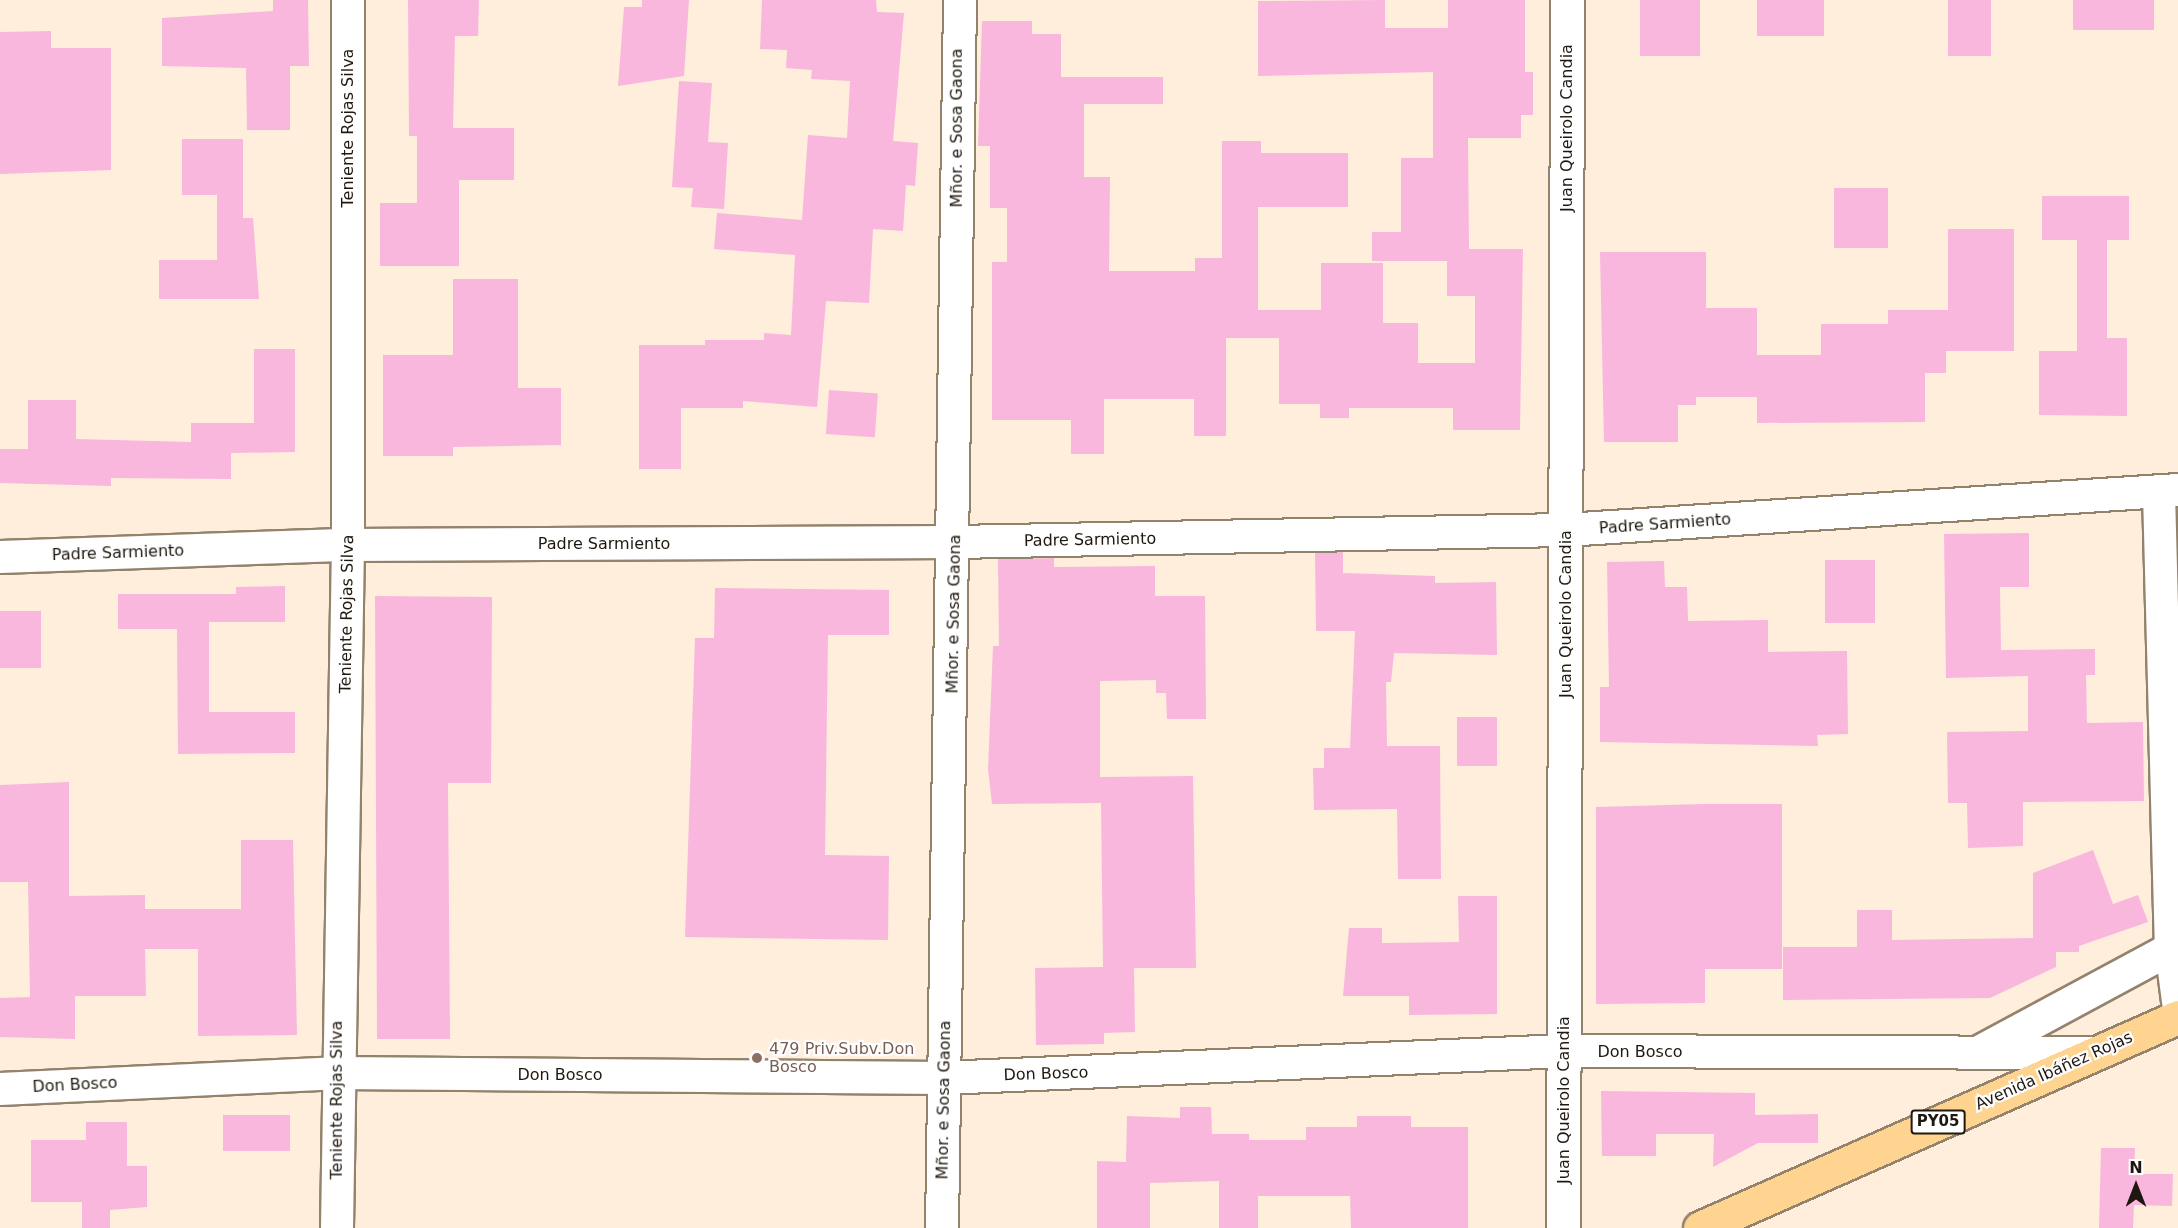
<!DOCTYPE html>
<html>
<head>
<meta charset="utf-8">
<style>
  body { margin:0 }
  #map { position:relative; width:2178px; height:1228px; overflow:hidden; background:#feeedb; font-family:"DejaVu Sans",sans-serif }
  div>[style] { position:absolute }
  .building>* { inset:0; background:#f9b7dd; transform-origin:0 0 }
  .roads { filter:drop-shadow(2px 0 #93826c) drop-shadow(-2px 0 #93826c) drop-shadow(0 2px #93826c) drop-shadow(0 -2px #93826c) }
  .minor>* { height:32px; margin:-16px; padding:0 16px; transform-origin:16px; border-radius:16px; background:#fff }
  .tertiary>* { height:33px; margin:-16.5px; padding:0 16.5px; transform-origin:16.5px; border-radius:16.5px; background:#fff }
  .trunk>* { height:33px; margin:-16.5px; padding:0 16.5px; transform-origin:16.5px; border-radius:16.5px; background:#ffd490 }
  .dots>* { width:16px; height:16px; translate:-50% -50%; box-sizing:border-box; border:3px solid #fefefe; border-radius:50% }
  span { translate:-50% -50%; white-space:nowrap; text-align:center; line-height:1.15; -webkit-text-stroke:4.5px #fefefe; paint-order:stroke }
  .shield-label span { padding:2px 4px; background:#fefefe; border:2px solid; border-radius:4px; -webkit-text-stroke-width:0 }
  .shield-label { font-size:15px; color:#1f1810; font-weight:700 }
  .street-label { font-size:16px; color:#1f1810 }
  .education-label { font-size:16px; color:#785e54 }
  .left { translate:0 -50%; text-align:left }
  .north { position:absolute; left:2106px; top:1156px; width:60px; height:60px; -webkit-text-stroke:4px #fefefe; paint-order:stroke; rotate:0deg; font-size:16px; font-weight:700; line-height:24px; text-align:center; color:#1f1810 }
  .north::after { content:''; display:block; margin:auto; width:21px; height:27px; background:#1f1810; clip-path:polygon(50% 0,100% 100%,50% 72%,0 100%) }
</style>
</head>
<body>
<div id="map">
  <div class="building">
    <i style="clip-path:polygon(273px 0,308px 0,309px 66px,290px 66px,290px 130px,247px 130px,246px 68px,162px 66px,162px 18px,273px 11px)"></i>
    <i style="clip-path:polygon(408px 0,479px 0,478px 36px,455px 36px,453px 128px,514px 128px,514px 180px,459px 180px,459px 266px,380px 266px,380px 203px,417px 203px,417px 136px,409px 136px)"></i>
    <i style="clip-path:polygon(642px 0,689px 0,684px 76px,618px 86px,624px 7px,642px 7px)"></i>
    <i style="clip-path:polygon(762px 0,876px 0,877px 12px,904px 13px,893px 141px,918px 143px,915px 186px,906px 185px,903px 231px,873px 229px,869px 303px,826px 301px,817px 407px,743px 401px,743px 408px,681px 408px,681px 469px,639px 469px,639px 345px,705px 345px,705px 340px,764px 340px,764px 333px,791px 335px,795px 255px,714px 249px,717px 213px,802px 220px,808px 135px,847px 138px,850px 81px,811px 79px,812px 70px,786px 68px,787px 50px,760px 49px)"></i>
    <i style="clip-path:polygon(1385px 0,1385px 28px,1448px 28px,1448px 0,1525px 0,1525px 72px,1533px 72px,1533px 115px,1521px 115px,1521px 138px,1468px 138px,1469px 249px,1523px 249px,1520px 430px,1453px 430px,1453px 408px,1349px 408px,1349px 418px,1320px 418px,1320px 404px,1279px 404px,1279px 338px,1226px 338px,1226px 436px,1194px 436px,1194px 399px,1104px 399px,1104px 454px,1071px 454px,1071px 420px,992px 420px,992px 262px,1007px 262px,1007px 208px,990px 208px,990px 146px,978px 146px,982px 21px,1032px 21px,1032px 34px,1061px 34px,1061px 77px,1163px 77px,1163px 104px,1084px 104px,1084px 177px,1110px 177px,1109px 271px,1195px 271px,1195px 258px,1222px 258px,1222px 141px,1261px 141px,1261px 153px,1348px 153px,1348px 207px,1258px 207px,1258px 310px,1321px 310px,1321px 263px,1383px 263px,1383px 323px,1418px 323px,1418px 363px,1475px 363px,1475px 296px,1447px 296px,1447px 261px,1372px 261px,1372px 232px,1401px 232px,1401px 158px,1433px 158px,1433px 72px,1258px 76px,1258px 1px)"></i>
    <i style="left:1640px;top:0;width:60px;height:56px"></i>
    <i style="left:1757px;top:0;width:67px;height:36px"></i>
    <i style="left:1948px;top:0;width:43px;height:56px"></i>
    <i style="left:2073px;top:0;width:81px;height:30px"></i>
    <i style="clip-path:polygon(51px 31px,51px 48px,111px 48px,111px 170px,0 174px,0 32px)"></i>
    <i style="clip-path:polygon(679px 81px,712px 83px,708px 142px,728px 143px,724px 209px,691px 207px,693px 188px,672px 187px)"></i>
    <i style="clip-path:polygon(182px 139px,243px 139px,243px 218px,253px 218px,259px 299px,159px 299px,159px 260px,217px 260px,217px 195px,182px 195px)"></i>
    <i style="left:1834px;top:188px;width:54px;height:60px"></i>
    <i style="clip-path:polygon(2042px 196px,2129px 196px,2129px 240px,2107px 240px,2107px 338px,2127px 338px,2127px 416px,2039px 415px,2039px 351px,2077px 351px,2077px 240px,2042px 240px)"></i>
    <i style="clip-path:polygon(1948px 229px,2014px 229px,2014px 351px,1946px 351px,1946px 373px,1925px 373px,1925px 422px,1757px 423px,1757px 397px,1696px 397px,1696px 405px,1678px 405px,1678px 442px,1604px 442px,1600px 252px,1706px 252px,1706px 308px,1757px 308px,1757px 355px,1821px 355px,1821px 324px,1888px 324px,1888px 310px,1948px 310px)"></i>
    <i style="clip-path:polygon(453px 279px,518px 279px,518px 388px,561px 388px,561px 445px,453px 447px,453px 456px,383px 456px,383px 355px,453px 355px)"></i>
    <i style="clip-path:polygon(254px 349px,295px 349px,295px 452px,231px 453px,231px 479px,111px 478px,111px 486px,0 483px,0 449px,28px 449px,28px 400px,76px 400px,76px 439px,191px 442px,191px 423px,254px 423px)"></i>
    <i style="left:829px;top:390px;width:49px;height:44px;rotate:4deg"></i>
    <i style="clip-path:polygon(2029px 533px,2029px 587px,2000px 587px,2001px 650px,2095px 649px,2095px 675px,2086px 675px,2087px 723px,2143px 722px,2144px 801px,2023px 802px,2023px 846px,1968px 848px,1967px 803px,1948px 803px,1947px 732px,2028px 731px,2028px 676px,1946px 678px,1944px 534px)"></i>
    <i style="clip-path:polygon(1343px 552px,1343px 573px,1435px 576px,1435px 583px,1496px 582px,1497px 655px,1394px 653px,1391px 682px,1386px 682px,1387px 746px,1440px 746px,1441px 879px,1398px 879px,1397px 809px,1314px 810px,1313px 768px,1324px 768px,1324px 748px,1350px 748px,1355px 631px,1316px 631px,1315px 553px)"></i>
    <i style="clip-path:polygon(1054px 558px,1054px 567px,1155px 566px,1155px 596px,1205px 596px,1206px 719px,1167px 719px,1166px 693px,1156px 693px,1156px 680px,1100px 681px,1100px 777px,1193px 776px,1196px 968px,1134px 968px,1135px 1032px,1104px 1033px,1104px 1044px,1036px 1045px,1035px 968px,1103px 967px,1101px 803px,992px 804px,988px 769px,993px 646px,999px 646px,998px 559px)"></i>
    <i style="left:1825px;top:560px;width:50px;height:63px"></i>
    <i style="clip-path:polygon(1664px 561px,1665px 587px,1687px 587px,1688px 621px,1768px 620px,1768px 652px,1847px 651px,1848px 734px,1817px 735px,1818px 746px,1600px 742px,1600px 687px,1609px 687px,1607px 562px)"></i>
    <i style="clip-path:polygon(285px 586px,285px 622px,209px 622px,209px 712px,295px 712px,295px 753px,178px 754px,177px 629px,118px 629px,118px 594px,236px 594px,236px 587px)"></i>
    <i style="clip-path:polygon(715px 588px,889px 590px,889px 635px,828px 635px,825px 855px,889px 856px,888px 940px,685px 937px,695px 638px,714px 638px)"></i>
    <i style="clip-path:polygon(375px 596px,492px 597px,491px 783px,448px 783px,450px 1039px,377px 1039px)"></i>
    <i style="left:0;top:611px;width:41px;height:57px"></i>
    <i style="left:1497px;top:717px;width:49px;height:40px;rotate:90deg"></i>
    <i style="clip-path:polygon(69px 782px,69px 896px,145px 895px,145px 909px,241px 909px,241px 840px,293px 840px,297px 1035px,198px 1036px,198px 949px,145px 949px,146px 996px,75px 996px,75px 1039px,0 1037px,0 998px,30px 997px,28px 882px,0 882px,0 785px)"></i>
    <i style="clip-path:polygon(1704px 804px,1782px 804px,1782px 969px,1705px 969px,1705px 1003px,1596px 1004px,1596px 807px)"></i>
    <i style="clip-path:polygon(2093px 850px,2113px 904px,2138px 895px,2148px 922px,2079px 946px,2079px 952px,2056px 952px,2056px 967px,1990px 998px,1783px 1000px,1783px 947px,1857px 947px,1857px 910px,1892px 910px,1892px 940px,2033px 938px,2033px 873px)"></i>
    <i style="clip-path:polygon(1458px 896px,1497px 896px,1497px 1014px,1409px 1015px,1409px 996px,1343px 996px,1349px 928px,1382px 928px,1382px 943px,1459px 942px)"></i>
    <i style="clip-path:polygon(1601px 1091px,1755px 1093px,1755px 1115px,1818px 1114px,1818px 1143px,1758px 1143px,1713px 1167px,1714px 1134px,1656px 1134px,1656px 1156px,1602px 1156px)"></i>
    <i style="clip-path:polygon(1180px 1107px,1211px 1107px,1212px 1134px,1249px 1134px,1249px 1140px,1306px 1140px,1306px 1127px,1357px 1127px,1357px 1116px,1411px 1116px,1411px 1127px,1468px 1127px,1468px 1228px,1351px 1228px,1350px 1196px,1258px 1196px,1258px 1228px,1219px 1228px,1219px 1181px,1150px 1183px,1150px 1228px,1097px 1228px,1097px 1161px,1126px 1162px,1127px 1116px,1180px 1118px)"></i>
    <i style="left:223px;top:1115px;width:67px;height:36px"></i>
    <i style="clip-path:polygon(86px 1122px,127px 1122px,127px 1166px,147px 1166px,147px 1207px,110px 1210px,110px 1228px,82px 1228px,82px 1202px,31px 1202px,31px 1140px,86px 1140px)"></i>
    <i style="clip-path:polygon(2101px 1148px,2135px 1148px,2134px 1174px,2173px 1174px,2172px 1206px,2134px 1205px,2133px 1228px,2099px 1228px)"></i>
  </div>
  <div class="roads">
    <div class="minor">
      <i style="left:2159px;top:493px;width:454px;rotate:88.5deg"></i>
      <i style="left:2171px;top:947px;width:55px;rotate:82.7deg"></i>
      <i style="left:0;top:557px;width:348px;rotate:-2deg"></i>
      <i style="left:348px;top:545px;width:607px;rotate:-0.28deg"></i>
      <i style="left:955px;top:542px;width:611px;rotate:-1.13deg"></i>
      <i style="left:1566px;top:530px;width:613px;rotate:-3.74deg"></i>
      <i style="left:1981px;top:1051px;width:224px;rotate:-28.3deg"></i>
      <i style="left:0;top:1089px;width:336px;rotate:-2.7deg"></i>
      <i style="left:336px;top:1073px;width:607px;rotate:0.47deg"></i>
      <i style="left:943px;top:1078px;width:623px;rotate:-2.49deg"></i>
      <i style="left:1565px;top:1051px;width:527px;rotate:0.22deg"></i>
      <i style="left:337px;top:1228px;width:683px;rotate:-89.08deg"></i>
      <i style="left:348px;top:545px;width:545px;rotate:-90deg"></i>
      <i style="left:942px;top:1228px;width:1228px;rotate:-89.16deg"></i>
    </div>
    <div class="tertiary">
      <i style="left:1563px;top:1228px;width:1228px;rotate:-89.81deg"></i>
    </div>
    <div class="trunk">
      <i style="left:1700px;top:1228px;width:522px;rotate:-23.82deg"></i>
    </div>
  </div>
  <div class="dots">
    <i style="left:757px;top:1058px;background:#8d6e63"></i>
  </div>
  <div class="shield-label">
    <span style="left:1938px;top:1122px">PY05</span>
  </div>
  <div class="street-label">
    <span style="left:348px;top:128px;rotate:-90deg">Teniente Rojas Silva</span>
    <span style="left:957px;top:128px;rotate:-90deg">Mñor. e Sosa Gaona</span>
    <span style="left:1567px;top:128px;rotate:-90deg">Juan Queirolo Candia</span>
    <span style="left:1665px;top:524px;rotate:-4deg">Padre Sarmiento</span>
    <span style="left:1090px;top:540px;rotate:-1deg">Padre Sarmiento</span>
    <span style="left:604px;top:544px">Padre Sarmiento</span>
    <span style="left:118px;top:553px;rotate:-2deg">Padre Sarmiento</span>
    <span style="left:347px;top:614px;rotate:-89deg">Teniente Rojas Silva</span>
    <span style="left:954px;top:614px;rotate:-89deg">Mñor. e Sosa Gaona</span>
    <span style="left:1566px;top:614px;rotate:-90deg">Juan Queirolo Candia</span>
    <span style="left:1640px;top:1052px">Don Bosco</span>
    <span style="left:2054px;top:1071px;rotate:-24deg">Avenida Ibáñez Rojas</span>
    <span style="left:1046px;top:1074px;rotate:-2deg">Don Bosco</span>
    <span style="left:560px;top:1075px">Don Bosco</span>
    <span style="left:75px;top:1085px;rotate:-3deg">Don Bosco</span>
    <span style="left:337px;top:1100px;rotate:-90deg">Teniente Rojas Silva</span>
    <span style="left:944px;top:1100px;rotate:-89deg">Mñor. e Sosa Gaona</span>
    <span style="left:1564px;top:1100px;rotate:-90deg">Juan Queirolo Candia</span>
  </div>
  <div class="education-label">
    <span class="left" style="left:769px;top:1058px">479 Priv.Subv.Don<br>Bosco</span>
  </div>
  <div class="north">N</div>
</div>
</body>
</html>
